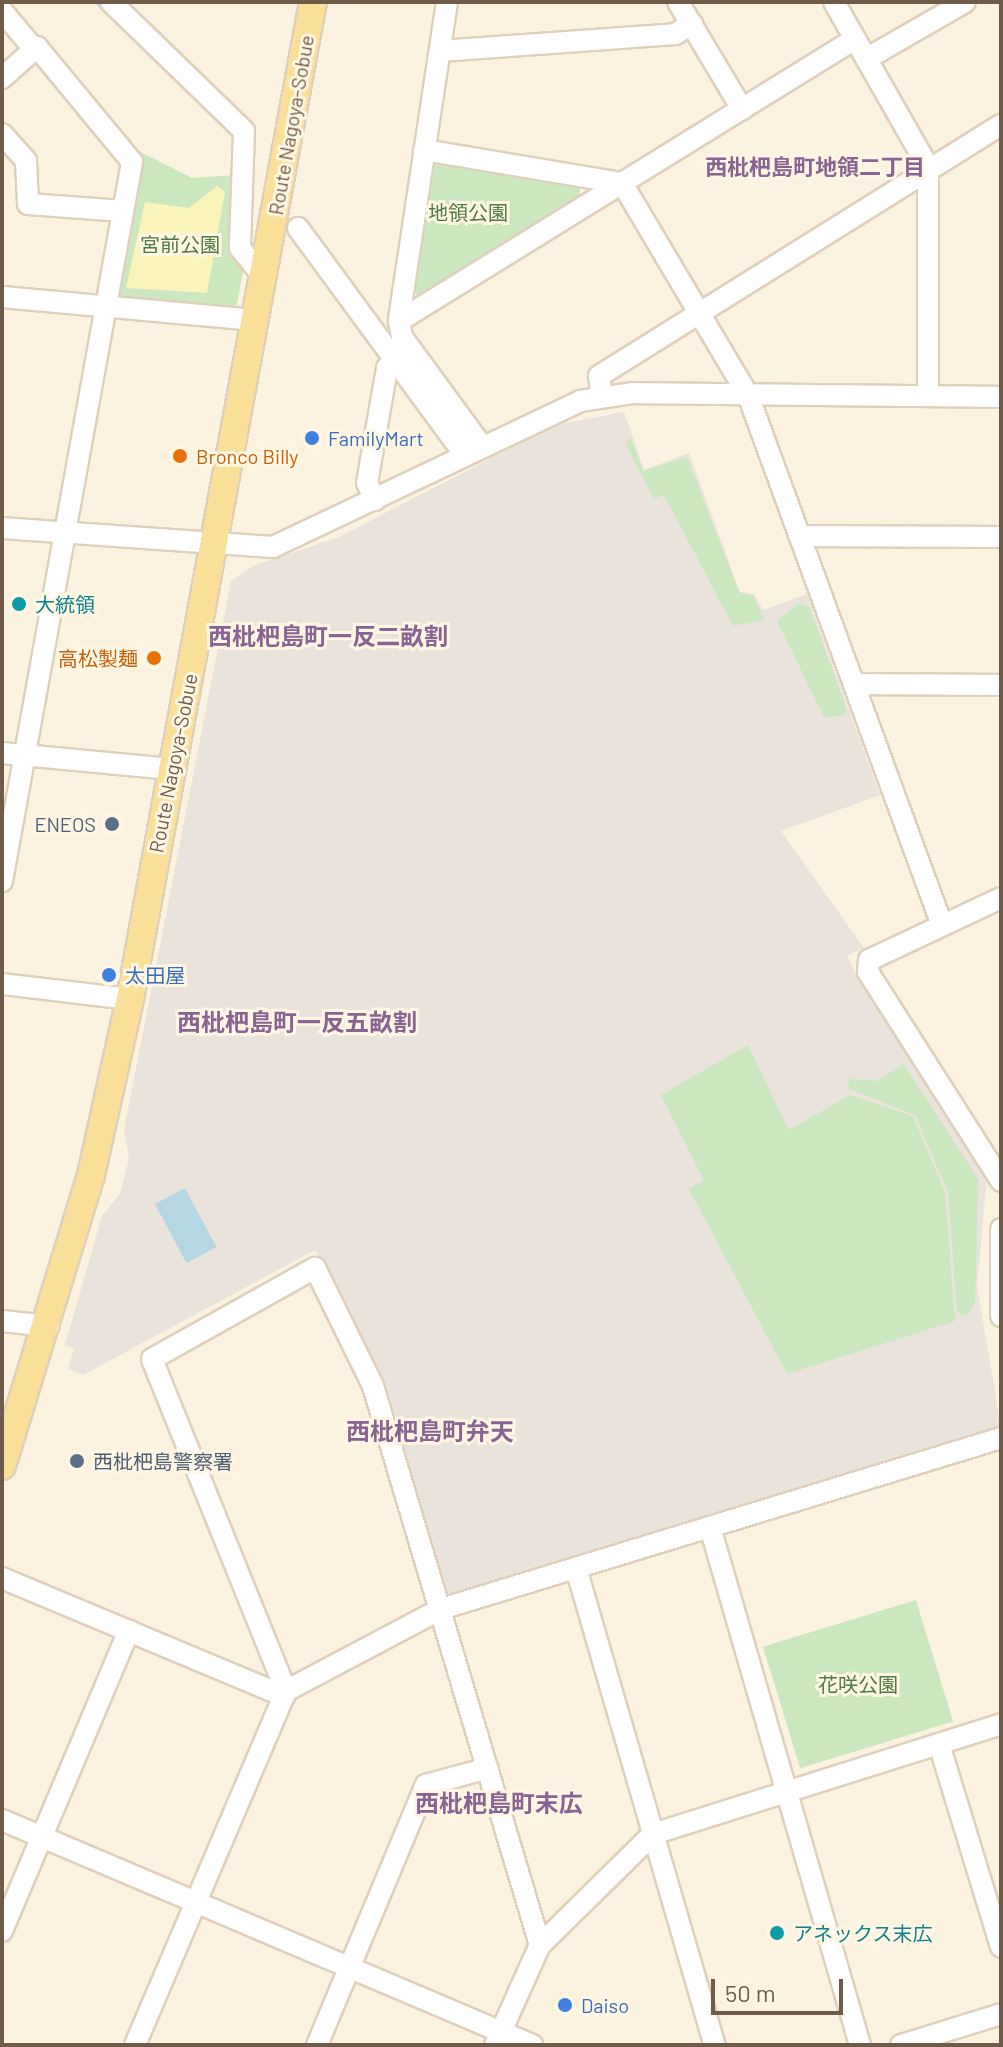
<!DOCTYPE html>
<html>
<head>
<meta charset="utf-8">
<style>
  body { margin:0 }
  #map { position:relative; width:1003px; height:2047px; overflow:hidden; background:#fbf3df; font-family:Barlow,"Noto Sans JP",sans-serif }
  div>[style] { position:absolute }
  .industrial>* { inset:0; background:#e9e3db }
  .green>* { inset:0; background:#cbe7bf; transform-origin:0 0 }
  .sand>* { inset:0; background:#faf3ba }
  .water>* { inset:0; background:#b5d7e3; transform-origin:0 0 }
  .stream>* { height:5px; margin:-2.5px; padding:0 2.5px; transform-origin:2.5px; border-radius:2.5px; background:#b5d7e3 }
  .roads { filter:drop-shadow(2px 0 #ded0bb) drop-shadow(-2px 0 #ded0bb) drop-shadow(0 2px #ded0bb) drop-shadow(0 -2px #ded0bb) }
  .minor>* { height:20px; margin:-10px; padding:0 10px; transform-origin:10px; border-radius:10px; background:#fff }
  .major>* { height:26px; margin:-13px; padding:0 13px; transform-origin:13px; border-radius:13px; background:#f9df98 }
  .dots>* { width:22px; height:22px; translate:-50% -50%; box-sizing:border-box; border:4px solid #fff7e4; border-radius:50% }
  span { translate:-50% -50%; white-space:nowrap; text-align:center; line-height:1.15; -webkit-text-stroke:6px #fff7e4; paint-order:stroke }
  .street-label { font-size:20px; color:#705b48 }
  .park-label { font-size:20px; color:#4e7b43 }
  .shop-label { font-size:20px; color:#366cbe }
  .left { translate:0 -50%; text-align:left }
  .food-label { font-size:20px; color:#c56008 }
  .right { translate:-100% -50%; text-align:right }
  .culture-label { font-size:20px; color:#0d838f }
  .service-label { font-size:20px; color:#4e5e75 }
  .neighbourhood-label { font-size:22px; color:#886393; font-weight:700 }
  .quarter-label { font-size:24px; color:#886393; font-weight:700 }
  .frame { position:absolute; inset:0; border:4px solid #705b48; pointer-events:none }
  .scale { position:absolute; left:711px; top:1979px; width:132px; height:36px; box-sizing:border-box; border:4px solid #705b48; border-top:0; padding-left:10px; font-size:24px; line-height:28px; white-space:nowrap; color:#705b48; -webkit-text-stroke:6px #fff7e4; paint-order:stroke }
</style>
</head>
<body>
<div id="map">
  <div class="industrial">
    <i style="clip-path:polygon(624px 412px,644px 470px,689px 453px,740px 592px,754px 594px,763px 610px,807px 594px,880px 795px,781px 831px,864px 948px,847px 956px,858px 978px,987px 1177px,977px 1286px,1001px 1428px,445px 1601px,377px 1372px,315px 1250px,83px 1375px,68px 1369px,74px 1348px,65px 1345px,102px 1216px,120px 1194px,129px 1158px,124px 1130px,231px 581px,255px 565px,339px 537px,555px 425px)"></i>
  </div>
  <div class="green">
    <i style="clip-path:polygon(139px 151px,192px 178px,236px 175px,236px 251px,243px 272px,236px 309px,122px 299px,115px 291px)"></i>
    <i style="clip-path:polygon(436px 160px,579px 185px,580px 197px,420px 297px,409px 289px)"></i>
    <i style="clip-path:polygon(630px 436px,643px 471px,687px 457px,739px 592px,754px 596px,764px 620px,733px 626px,664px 495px,654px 499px,626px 445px)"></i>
    <i style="clip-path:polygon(799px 603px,810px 608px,847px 710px,842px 716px,824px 717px,777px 621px)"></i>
    <i style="clip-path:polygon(748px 1045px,789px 1130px,850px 1095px,913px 1116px,945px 1192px,955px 1321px,787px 1374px,689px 1189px,704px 1180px,661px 1095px)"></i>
    <i style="clip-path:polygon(904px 1064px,978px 1179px,975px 1303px,967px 1316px,957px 1312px,948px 1192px,915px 1115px,847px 1088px,850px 1079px,877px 1081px)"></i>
    <i style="left:916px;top:1600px;width:127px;height:160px;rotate:73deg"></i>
  </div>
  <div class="sand">
    <i style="clip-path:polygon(217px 186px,225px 192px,207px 293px,126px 288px,145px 202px,189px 208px)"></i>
  </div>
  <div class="water">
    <i style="left:185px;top:1188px;width:67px;height:34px;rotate:62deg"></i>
  </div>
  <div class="stream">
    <i style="left:97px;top:2px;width:13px;rotate:42deg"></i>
  </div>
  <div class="roads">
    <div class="minor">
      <i style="left:111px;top:2px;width:185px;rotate:44.1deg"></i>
      <i style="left:244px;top:131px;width:117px;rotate:92deg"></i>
      <i style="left:240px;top:248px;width:38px;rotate:51deg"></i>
      <i style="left:447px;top:2px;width:323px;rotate:98.6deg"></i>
      <i style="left:399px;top:321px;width:16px;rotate:79deg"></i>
      <i style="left:402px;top:337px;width:134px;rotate:53.8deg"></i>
      <i style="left:678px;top:2px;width:125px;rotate:59.1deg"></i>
      <i style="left:834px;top:2px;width:190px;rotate:60.3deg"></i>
      <i style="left:928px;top:167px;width:229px;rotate:90deg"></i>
      <i style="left:2px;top:11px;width:51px;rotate:49.8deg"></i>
      <i style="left:440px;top:51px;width:236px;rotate:-4.1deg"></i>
      <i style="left:675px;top:34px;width:20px;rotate:-30deg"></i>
      <i style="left:866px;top:59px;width:114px;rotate:-29.9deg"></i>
      <i style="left:2px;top:78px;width:47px;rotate:-41.5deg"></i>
      <i style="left:37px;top:47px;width:149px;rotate:50.4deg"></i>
      <i style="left:132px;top:162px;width:731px;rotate:100.25deg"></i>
      <i style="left:2px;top:134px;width:36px;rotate:48deg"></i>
      <i style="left:26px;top:161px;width:43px;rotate:87.3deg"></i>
      <i style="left:28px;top:204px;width:95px;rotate:4.2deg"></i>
      <i style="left:424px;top:150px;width:201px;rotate:9.5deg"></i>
      <i style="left:622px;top:183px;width:247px;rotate:59.3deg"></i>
      <i style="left:748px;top:395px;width:564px;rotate:69.9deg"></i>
      <i style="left:298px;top:228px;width:280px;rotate:53.7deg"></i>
      <i style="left:2px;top:297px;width:255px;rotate:5.2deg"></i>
      <i style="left:399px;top:321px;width:536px;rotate:-31.73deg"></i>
      <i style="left:602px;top:397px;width:21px;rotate:-98deg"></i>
      <i style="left:599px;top:376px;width:474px;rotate:-32deg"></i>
      <i style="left:375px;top:500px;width:19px;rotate:-115deg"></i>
      <i style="left:367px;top:483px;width:117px;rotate:-80.1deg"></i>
      <i style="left:387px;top:368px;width:11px;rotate:-38deg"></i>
      <i style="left:2px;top:528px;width:272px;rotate:4deg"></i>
      <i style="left:273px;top:547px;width:340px;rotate:-25.4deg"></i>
      <i style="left:580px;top:401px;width:54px;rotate:-8.6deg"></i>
      <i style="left:633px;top:393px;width:368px;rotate:0.6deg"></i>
      <i style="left:800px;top:536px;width:201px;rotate:0.3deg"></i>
      <i style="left:854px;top:684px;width:147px;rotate:0.4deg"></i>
      <i style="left:2px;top:753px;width:170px;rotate:5.4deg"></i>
      <i style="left:1001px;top:898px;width:146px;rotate:154.8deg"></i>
      <i style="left:869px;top:960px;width:12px;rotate:95deg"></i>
      <i style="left:868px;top:972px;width:248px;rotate:57.5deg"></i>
      <i style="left:2px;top:984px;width:129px;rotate:6.7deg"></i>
      <i style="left:1001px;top:1229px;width:87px;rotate:90deg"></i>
      <i style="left:2px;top:1321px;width:47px;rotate:6.1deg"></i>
      <i style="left:710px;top:1527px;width:539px;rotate:73.85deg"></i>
      <i style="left:576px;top:1568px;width:497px;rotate:73.8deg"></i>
      <i style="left:2px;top:1578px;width:306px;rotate:22.7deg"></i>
      <i style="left:286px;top:1691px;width:358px;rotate:-112deg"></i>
      <i style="left:152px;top:1359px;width:187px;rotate:-29.2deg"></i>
      <i style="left:315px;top:1268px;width:131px;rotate:63.8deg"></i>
      <i style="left:373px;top:1386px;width:583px;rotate:73.37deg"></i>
      <i style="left:939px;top:1744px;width:212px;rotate:73deg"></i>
      <i style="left:2px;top:1820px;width:576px;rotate:23deg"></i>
      <i style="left:2px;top:1931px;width:326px;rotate:-67.1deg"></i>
      <i style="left:135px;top:2045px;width:385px;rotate:-66.9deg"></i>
      <i style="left:286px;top:1691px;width:175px;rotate:-27.9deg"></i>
      <i style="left:441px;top:1609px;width:586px;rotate:-16.98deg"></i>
      <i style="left:317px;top:2045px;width:282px;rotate:-67.3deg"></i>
      <i style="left:426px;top:1785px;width:64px;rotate:-15.3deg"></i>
      <i style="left:495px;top:2045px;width:110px;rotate:-65.8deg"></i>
      <i style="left:540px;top:1945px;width:158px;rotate:-44.5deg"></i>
      <i style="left:653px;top:1834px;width:365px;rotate:-17.5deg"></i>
      <i style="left:901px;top:2045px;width:105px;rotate:-17.2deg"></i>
    </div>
    <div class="major">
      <i style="left:2px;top:1466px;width:304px;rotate:-73deg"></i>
      <i style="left:91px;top:1175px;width:180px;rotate:-77.5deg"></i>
      <i style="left:130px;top:999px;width:1014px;rotate:-79.6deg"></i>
    </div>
  </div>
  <div class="dots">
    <i style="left:312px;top:438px;background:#3f7fe0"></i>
    <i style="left:180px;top:456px;background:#e8710a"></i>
    <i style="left:19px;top:604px;background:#0f9aa8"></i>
    <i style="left:154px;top:658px;background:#e8710a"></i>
    <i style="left:112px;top:824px;background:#5c6f8a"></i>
    <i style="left:109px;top:975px;background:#3f7fe0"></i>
    <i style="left:77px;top:1461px;background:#5c6f8a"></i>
    <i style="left:777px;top:1933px;background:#0f9aa8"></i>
    <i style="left:565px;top:2005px;background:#3f7fe0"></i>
  </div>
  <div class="street-label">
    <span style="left:291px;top:125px;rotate:-80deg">Route Nagoya-Sobue</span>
    <span style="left:173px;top:763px;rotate:-79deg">Route Nagoya-Sobue</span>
  </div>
  <div class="park-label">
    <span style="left:468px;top:212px">地領公園</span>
    <span style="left:180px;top:244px">宮前公園</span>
    <span style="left:858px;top:1684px">花咲公園</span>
  </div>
  <div class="shop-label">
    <span class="left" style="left:328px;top:438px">FamilyMart</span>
    <span class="left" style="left:125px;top:975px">太田屋</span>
    <span class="left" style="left:581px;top:2005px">Daiso</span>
  </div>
  <div class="food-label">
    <span class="left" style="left:196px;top:456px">Bronco Billy</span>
    <span class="right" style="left:138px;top:658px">高松製麺</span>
  </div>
  <div class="culture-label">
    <span class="left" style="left:35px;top:604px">大統領</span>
    <span class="left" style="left:793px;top:1933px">アネックス末広</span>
  </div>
  <div class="service-label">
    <span class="right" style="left:96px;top:824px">ENEOS</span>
    <span class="left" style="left:93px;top:1461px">西枇杷島警察署</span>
  </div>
  <div class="neighbourhood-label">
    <span style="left:815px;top:167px">西枇杷島町地領二丁目</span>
  </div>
  <div class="quarter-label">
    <span style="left:328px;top:636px">西枇杷島町一反二畝割</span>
    <span style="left:297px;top:1022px">西枇杷島町一反五畝割</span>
    <span style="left:430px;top:1431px">西枇杷島町弁天</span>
    <span style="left:499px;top:1803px">西枇杷島町末広</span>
  </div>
  <div class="frame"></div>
  <div class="scale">50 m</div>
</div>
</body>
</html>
